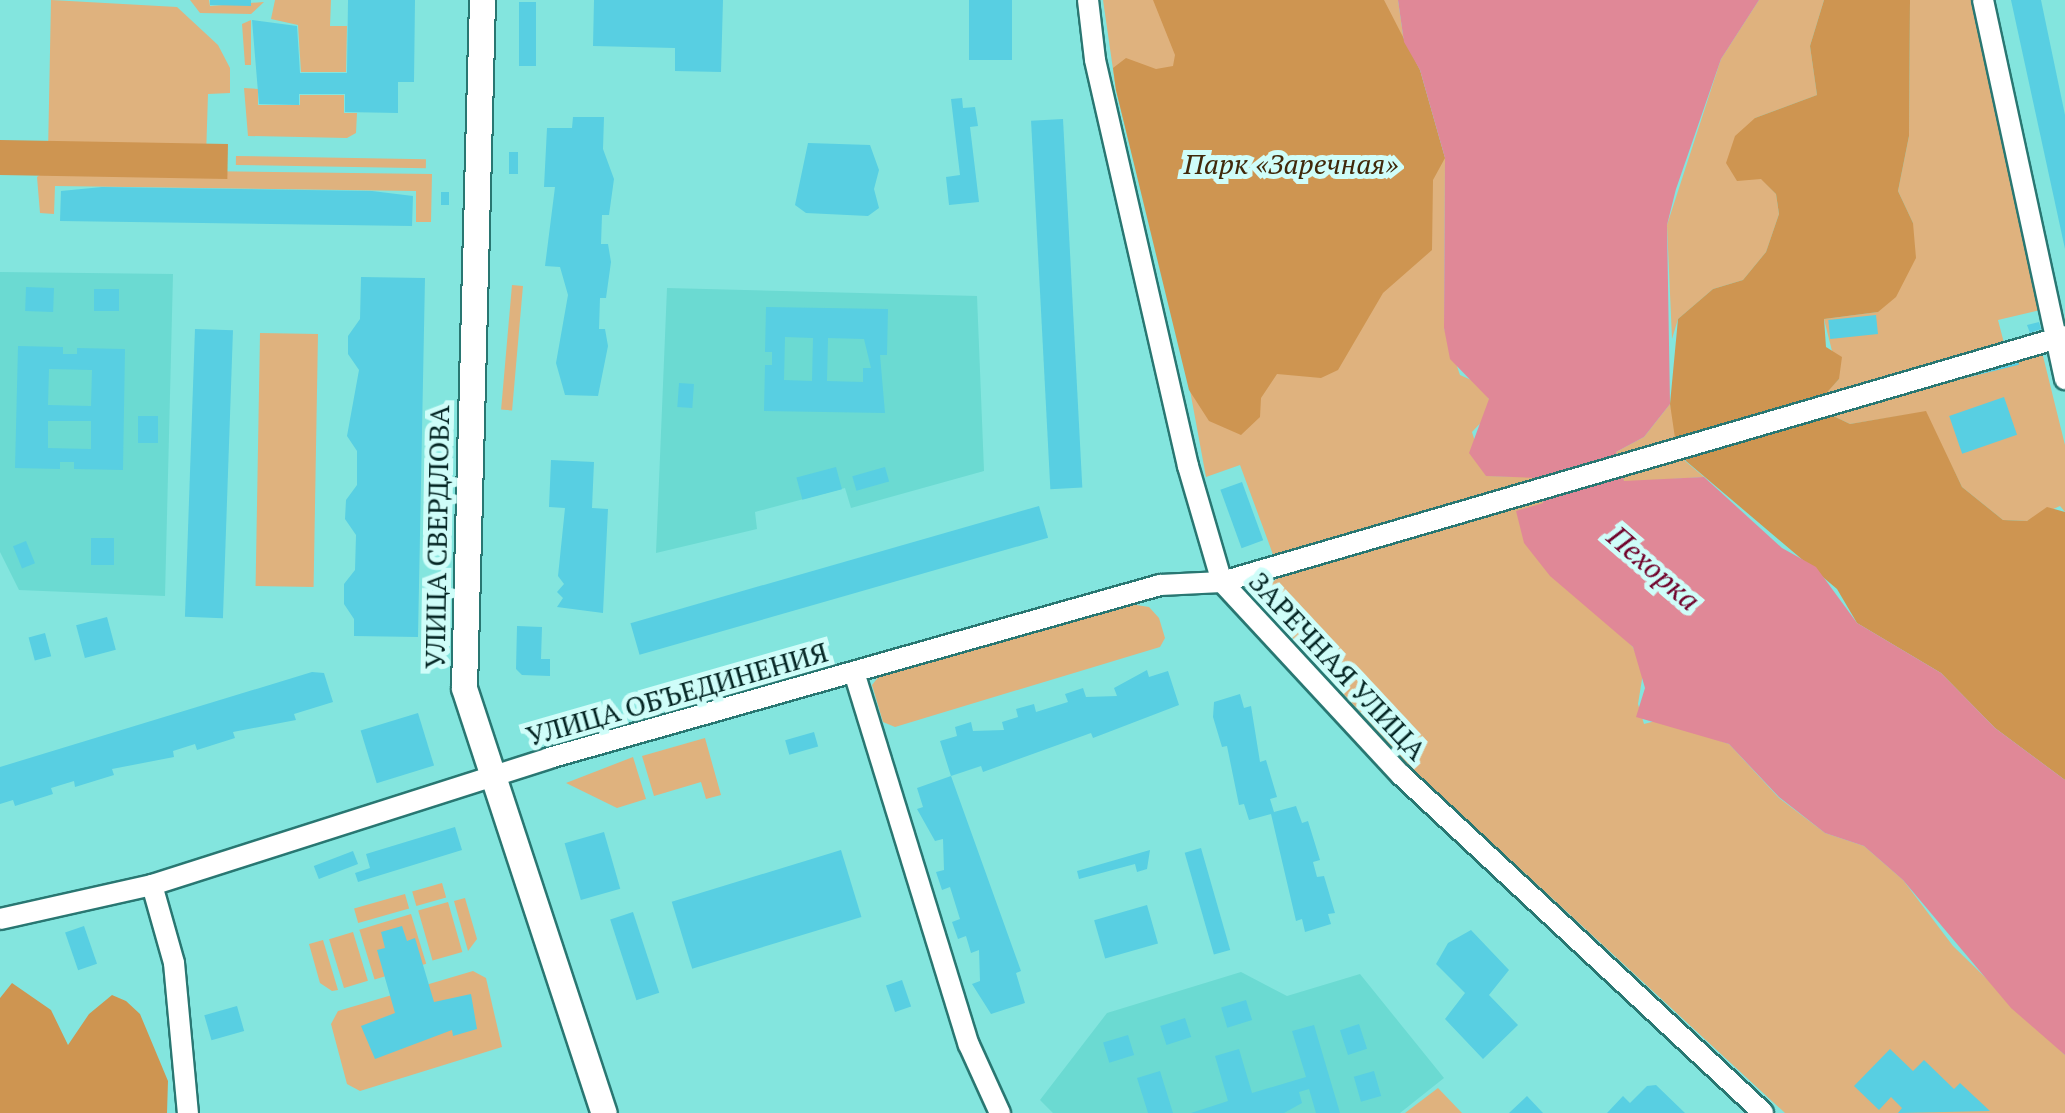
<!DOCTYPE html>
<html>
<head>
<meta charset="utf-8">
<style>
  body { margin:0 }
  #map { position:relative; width:2065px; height:1113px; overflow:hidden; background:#83e5de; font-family:"PT Serif",serif }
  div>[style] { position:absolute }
  .built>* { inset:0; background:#6bdad2 }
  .green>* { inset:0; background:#dfb27e; transform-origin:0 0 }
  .forest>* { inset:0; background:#ce9551; transform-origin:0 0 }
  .water>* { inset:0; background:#e08897 }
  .building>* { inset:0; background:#58cfe2; transform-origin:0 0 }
  .roads { filter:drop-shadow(2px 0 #297772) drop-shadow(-2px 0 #297772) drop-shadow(0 2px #297772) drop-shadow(0 -2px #297772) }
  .minor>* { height:20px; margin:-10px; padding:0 10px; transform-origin:10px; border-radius:10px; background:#fff }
  .major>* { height:25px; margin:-12.5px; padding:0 12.5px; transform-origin:12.5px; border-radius:12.5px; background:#fff }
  span { translate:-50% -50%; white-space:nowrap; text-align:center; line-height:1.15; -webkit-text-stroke:10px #cffdf9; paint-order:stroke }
  .park-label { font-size:28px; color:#40280a; font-style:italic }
  .street-label { font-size:28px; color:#042523 }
  .water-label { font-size:30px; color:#70012a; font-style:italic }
</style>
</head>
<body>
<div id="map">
  <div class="built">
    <i style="clip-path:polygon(0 272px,173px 274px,165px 596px,19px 590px,0 552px)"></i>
    <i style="clip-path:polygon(667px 288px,977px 296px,984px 471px,851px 508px,845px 488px,755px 512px,757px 529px,656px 553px)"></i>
    <i style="clip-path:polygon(1241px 972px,1287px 996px,1360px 974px,1444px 1078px,1400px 1113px,1053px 1113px,1040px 1100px,1107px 1013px)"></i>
  </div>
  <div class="green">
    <i style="clip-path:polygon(51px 0,177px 7px,218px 45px,230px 68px,230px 93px,208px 94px,206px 157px,48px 153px)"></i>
    <i style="clip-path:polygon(190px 0,209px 0,210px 6px,264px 2px,251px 14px,200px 13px)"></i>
    <i style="clip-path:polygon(275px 0,331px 0,330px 26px,347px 26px,346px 72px,301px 72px,298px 25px,271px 19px)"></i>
    <i style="clip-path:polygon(1103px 0,1398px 0,1404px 42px,1445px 158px,1444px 328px,1460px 375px,1478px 383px,1489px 399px,1489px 414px,1472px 432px,1486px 476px,1536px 477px,1543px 503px,1610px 624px,1633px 647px,1643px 673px,1638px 704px,1644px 724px,1659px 720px,1729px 744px,1779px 798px,1825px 833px,1864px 846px,1903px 880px,1953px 946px,2065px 1055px,2065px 1113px,1785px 1113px,1412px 769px,1270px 613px,1272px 583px,1280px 575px,1399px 541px,1398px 533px,1275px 560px,1240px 465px,1206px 477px,1187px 374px,1116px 90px)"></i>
    <i style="clip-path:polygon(1759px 0,1824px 0,1810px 46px,1817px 95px,1755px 118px,1761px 178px,1776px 194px,1779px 214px,1766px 252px,1743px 280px,1713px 289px,1678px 319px,1672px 339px,1667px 225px,1721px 59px)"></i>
    <i style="clip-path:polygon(1910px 0,1971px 0,2040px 310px,1998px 320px,2004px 343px,1821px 398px,1839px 379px,1824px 319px,1878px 312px,1913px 223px,1898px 191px,1909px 136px)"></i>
    <i style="clip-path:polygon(251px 20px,251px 65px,245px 65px,242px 24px)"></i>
    <i style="clip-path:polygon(244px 88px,258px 89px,258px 105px,300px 105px,300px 95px,344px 95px,344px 113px,357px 113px,356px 133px,347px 138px,248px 136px)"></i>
    <i style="left:236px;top:156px;width:190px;height:9px;rotate:1deg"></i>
    <i style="clip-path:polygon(48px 169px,432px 174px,431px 222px,416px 222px,416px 191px,55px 186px,54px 214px,40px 213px,37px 177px)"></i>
    <i style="left:512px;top:285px;width:11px;height:125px;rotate:5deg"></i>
    <i style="left:260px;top:333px;width:58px;height:253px;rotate:1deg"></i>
    <i style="clip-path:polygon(2041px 348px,2065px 445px,2065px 512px,2060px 506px,2027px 521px,2003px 520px,1962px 487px,1925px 412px,1850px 424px,1825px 412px)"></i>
    <i style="clip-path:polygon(1670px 404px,1685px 461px,1704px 477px,1624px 482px,1616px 452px,1644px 437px)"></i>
    <i style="clip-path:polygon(1124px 603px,1149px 607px,1159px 618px,1165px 638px,1160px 647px,895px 727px,883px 722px,872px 685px,880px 675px)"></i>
    <i style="clip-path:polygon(705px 738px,721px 795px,706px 799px,701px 782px,654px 796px,642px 756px)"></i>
    <i style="clip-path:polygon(633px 757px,646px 799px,617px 808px,566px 783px)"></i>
    <i style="left:442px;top:883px;width:15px;height:31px;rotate:74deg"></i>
    <i style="left:405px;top:894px;width:15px;height:53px;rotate:74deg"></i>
    <i style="clip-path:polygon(465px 898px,477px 939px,468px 951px,454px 901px)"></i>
    <i style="left:448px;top:902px;width:52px;height:31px;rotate:74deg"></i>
    <i style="left:411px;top:914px;width:52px;height:54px;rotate:73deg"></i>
    <i style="left:353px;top:932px;width:51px;height:25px;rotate:73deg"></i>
    <i style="clip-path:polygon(323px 940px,338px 990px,332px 991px,320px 983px,309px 944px)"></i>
    <i style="clip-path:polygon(473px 971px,486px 978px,502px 1047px,360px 1091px,347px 1084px,331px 1024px,338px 1011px)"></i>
    <i style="clip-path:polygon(1438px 1088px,1462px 1113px,1405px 1113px)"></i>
  </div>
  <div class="forest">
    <i style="clip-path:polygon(1153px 0,1384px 0,1420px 70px,1445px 158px,1433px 180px,1432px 250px,1383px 293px,1338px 370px,1321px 378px,1277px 374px,1261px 398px,1260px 417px,1241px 435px,1209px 421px,1189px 390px,1116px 90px,1113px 68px,1126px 58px,1156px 69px,1173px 66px,1175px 55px)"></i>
    <i style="clip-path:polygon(1824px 0,1910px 0,1909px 136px,1898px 191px,1913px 223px,1916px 258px,1896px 297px,1878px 312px,1824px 319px,1826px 347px,1842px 357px,1839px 379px,1821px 399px,1825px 412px,1850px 424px,1926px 411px,1962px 487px,2003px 520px,2027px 521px,2047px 507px,2065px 512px,2065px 780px,1995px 728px,1941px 673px,1857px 623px,1837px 589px,1686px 461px,1675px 438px,1670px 404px,1678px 319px,1713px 289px,1743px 280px,1766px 252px,1779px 214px,1776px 194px,1761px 179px,1737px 181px,1726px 163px,1735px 136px,1755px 118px,1817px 95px,1810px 46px)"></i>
    <i style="left:0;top:140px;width:228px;height:35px;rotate:1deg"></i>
    <i style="clip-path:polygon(12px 983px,51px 1010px,68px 1045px,89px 1014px,112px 995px,126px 1001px,140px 1014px,168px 1081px,167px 1113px,0 1113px,0 998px)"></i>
  </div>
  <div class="water">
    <i style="clip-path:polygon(1398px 0,1759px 0,1721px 59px,1676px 189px,1667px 225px,1670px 404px,1644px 437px,1616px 452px,1624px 481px,1704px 477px,1782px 548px,1816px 567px,1857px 623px,1941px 673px,1995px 728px,2065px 780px,2065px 1055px,2011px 1008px,1903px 880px,1864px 846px,1825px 833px,1779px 797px,1729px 744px,1636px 717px,1645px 688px,1633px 647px,1550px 576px,1524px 543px,1516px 511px,1543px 503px,1536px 478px,1486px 476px,1469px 453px,1489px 399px,1450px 359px,1444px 328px,1445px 158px,1420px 70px,1404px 42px)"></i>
  </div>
  <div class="building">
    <i style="clip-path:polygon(210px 0,251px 0,251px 6px,210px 5px)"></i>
    <i style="clip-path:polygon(348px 0,415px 0,414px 82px,398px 82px,398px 113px,345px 112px,345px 94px,299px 94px,299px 105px,259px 104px,252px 20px,297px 26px,300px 73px,347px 73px)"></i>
    <i style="clip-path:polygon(594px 0,723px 0,721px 72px,675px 71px,675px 48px,593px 46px)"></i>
    <i style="left:969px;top:0;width:43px;height:60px"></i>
    <i style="clip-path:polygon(2011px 0,2041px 0,2065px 115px,2065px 249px)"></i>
    <i style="left:519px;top:2px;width:17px;height:64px"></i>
    <i style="clip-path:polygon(962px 98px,963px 108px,975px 107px,978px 126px,970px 127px,979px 202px,949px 205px,946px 177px,960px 175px,951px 99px)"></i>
    <i style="clip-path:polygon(573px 117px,604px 117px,603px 149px,614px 179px,609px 215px,602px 215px,601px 244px,608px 244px,611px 262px,606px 298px,600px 298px,599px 329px,605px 329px,608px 346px,598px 396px,565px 395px,556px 363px,568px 295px,560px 267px,545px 266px,555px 187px,544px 187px,547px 128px,572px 128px)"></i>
    <i style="left:1063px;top:119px;width:369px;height:32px;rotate:87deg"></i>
    <i style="clip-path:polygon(808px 143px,870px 145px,879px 170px,874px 189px,879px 208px,868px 216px,806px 213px,795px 205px)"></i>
    <i style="left:509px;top:152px;width:9px;height:22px"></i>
    <i style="clip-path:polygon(102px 187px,372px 191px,413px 196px,412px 226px,60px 221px,61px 191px)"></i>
    <i style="left:441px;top:192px;width:8px;height:13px"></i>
    <i style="clip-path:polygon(361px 277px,425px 278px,418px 637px,354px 636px,354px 619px,344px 604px,344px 584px,355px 570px,356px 535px,345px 519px,346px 500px,357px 485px,357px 451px,347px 436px,359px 370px,348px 354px,348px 336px,360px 319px)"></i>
    <i style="left:26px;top:287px;width:28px;height:24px;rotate:2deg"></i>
    <i style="left:94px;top:289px;width:25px;height:22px"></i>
    <i style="clip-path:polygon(evenodd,766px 307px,888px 309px,887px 355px,880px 355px,885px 413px,764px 411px,765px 365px,772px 365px,772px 352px,765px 352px,766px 307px,785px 337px,813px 338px,812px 381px,784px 380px,785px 337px,766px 307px,828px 338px,864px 339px,871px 368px,863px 368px,863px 382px,827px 381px,828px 338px)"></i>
    <i style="left:1876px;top:315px;width:19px;height:48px;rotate:84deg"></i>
    <i style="clip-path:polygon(2039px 322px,2041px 329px,2030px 333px,2027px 325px)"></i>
    <i style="left:195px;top:329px;width:38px;height:288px;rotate:2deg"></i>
    <i style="clip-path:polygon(evenodd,18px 346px,63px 347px,63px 354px,77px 354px,77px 348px,125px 349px,123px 470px,74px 469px,74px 462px,60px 462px,60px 469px,15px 468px,18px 346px,49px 369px,92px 370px,91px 406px,48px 405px,49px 369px,18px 346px,48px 421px,91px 421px,91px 449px,48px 448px,48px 421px)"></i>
    <i style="left:2017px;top:357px;width:8px;height:85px;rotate:76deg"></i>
    <i style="left:679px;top:383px;width:15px;height:24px;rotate:4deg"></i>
    <i style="left:2004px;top:397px;width:40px;height:58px;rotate:71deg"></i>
    <i style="left:138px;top:416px;width:20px;height:27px"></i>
    <i style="clip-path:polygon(551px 460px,594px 462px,592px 508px,608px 509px,603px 613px,557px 607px,563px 598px,557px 592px,564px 584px,558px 576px,565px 508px,549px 507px)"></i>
    <i style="left:836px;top:467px;width:23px;height:41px;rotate:75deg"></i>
    <i style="left:885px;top:467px;width:15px;height:34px;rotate:74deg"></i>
    <i style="left:1242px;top:482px;width:62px;height:23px;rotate:70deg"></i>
    <i style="left:1039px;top:506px;width:33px;height:425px;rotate:74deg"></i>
    <i style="left:91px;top:538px;width:23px;height:27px"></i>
    <i style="left:26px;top:541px;width:24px;height:14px;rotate:68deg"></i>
    <i style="left:107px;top:617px;width:34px;height:32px;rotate:75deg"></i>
    <i style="clip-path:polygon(517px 626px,542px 627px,541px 659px,550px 659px,550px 676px,522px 675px,516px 669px)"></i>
    <i style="left:45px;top:633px;width:24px;height:17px;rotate:75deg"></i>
    <i style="clip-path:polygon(1147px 670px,1149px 677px,1168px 671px,1179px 705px,1093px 738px,1091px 733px,983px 772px,981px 766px,951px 776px,940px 741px,957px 736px,955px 727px,971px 722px,973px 731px,1004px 730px,1002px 722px,1018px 717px,1016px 709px,1034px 704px,1036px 712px,1068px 702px,1065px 694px,1083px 688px,1086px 697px,1117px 696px,1114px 688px)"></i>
    <i style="clip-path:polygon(312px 672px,324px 673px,333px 702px,294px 714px,296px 720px,233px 732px,235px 738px,197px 750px,195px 744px,173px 751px,174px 757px,112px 769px,114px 775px,75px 787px,74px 781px,51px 788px,53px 794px,15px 806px,13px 800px,0 804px,0 767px)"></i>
    <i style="clip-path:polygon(1240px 694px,1244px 708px,1251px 706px,1260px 762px,1266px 760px,1277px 797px,1270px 799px,1274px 812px,1296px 806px,1302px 823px,1308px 821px,1320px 860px,1313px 862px,1317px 877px,1324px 876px,1335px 913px,1328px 914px,1331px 924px,1305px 932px,1302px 919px,1296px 921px,1271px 814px,1249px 820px,1244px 804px,1239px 805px,1227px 746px,1222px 747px,1213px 717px,1214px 702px)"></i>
    <i style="left:418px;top:713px;width:55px;height:60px;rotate:73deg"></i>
    <i style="left:814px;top:732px;width:15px;height:30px;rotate:74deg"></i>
    <i style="clip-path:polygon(951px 776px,1021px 971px,1016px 973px,1025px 1003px,991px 1014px,972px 984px,980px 981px,979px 950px,971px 953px,966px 936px,958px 939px,952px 922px,960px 919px,950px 887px,942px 890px,936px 872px,944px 870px,943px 839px,935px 841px,917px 809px,923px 807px,917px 788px)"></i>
    <i style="clip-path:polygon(455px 827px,462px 850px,358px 882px,355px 873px,370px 868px,366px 854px)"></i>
    <i style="left:604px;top:832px;width:59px;height:41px;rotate:74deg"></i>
    <i style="left:1201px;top:848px;width:106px;height:17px;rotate:74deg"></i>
    <i style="left:841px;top:850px;width:70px;height:177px;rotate:73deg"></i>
    <i style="clip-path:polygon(1150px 850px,1147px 869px,1137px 872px,1135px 864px,1079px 879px,1077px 871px)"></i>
    <i style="left:353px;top:851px;width:14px;height:42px;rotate:69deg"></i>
    <i style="left:1147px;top:905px;width:40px;height:55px;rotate:74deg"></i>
    <i style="left:633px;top:912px;width:85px;height:24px;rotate:72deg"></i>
    <i style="left:84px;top:926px;width:40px;height:20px;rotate:71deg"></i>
    <i style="clip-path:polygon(402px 926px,407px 941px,415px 938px,434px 1002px,471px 994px,477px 1029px,453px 1036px,452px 1030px,375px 1059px,361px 1026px,395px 1013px,377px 950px,385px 948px,381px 932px)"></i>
    <i style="clip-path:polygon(1471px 930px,1509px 970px,1489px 995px,1518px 1025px,1483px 1059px,1445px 1019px,1465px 993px,1436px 964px,1448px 943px)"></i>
    <i style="left:902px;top:980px;width:28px;height:17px;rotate:71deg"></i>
    <i style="left:1246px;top:1000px;width:21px;height:26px;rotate:73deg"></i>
    <i style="left:237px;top:1006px;width:26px;height:34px;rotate:74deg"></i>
    <i style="left:1185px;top:1018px;width:20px;height:26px;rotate:72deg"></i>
    <i style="left:1359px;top:1024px;width:26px;height:20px;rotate:72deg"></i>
    <i style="clip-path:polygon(1314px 1025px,1340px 1113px,1316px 1113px,1309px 1089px,1299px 1092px,1302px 1103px,1284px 1113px,1191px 1113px,1228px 1101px,1215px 1056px,1239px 1049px,1252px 1093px,1306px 1077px,1292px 1031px)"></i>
    <i style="left:1128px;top:1035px;width:21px;height:26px;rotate:73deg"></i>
    <i style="clip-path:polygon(1890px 1049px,1913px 1071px,1924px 1060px,1954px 1089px,1960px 1083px,1990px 1111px,1898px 1113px,1902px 1108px,1891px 1097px,1879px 1110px,1854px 1086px)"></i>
    <i style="clip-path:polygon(1160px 1071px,1173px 1113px,1148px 1113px,1137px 1078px)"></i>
    <i style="left:1374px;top:1071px;width:26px;height:21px;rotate:74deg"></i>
    <i style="clip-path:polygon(1656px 1085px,1685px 1113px,1607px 1113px,1623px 1096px,1630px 1103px,1647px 1086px)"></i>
    <i style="clip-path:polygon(1527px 1096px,1543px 1113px,1509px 1113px)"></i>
  </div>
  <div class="roads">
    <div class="minor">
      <i style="left:1088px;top:0;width:60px;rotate:83.3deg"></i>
      <i style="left:1095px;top:60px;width:417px;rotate:77.1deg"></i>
      <i style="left:1188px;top:466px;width:121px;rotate:73.7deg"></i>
      <i style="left:1222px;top:582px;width:263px;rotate:47.2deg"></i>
      <i style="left:1401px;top:775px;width:495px;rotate:43deg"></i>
      <i style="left:1983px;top:0;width:388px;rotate:77.8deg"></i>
      <i style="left:854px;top:672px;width:390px;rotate:72.9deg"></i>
      <i style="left:969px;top:1045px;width:75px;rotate:65.5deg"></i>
      <i style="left:152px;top:885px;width:81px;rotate:74.2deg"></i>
      <i style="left:174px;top:963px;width:151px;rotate:84.7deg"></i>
      <i style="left:0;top:919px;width:156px;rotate:-12.6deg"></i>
      <i style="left:152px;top:885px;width:417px;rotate:-17.7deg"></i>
      <i style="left:549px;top:758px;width:635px;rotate:-15.81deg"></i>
      <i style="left:1160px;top:585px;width:62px;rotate:-2.8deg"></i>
      <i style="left:1222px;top:582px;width:878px;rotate:-16.27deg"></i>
    </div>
    <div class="major">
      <i style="left:482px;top:0;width:688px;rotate:91.5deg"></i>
      <i style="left:464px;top:688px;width:447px;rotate:71.8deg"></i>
    </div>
  </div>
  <div class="park-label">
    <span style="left:1291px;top:164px">Парк «Заречная»</span>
  </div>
  <div class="street-label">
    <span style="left:437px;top:537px;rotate:-89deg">УЛИЦА СВЕРДЛОВА</span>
    <span style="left:1338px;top:666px;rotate:47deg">ЗАРЕЧНАЯ УЛИЦА</span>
    <span style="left:677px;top:694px;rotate:-16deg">УЛИЦА ОБЪЕДИНЕНИЯ</span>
  </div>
  <div class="water-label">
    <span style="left:1654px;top:568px;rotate:41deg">Пехорка</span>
  </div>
</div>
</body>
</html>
